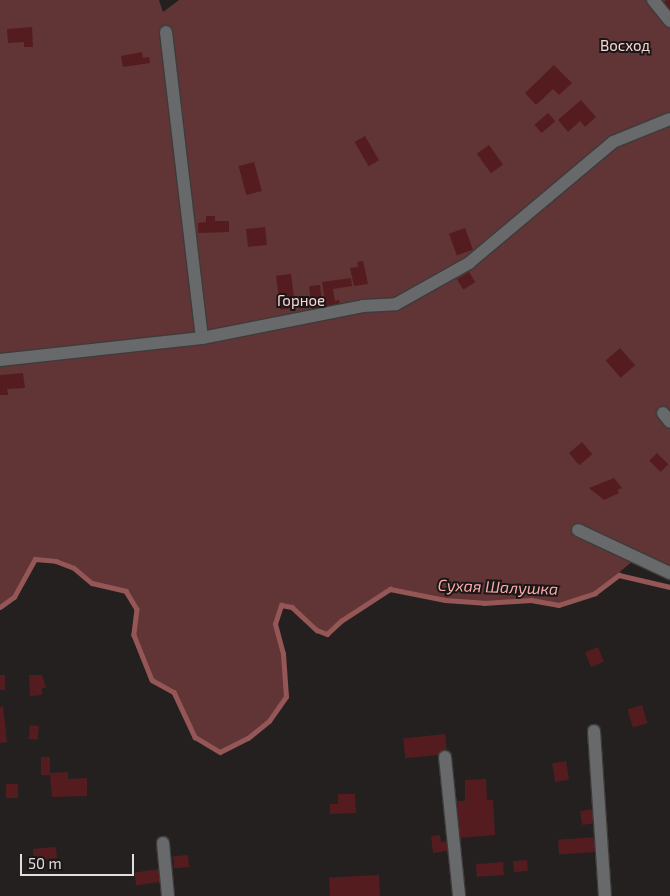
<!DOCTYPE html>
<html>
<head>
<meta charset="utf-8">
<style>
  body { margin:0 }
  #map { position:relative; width:670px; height:896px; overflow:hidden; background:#242020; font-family:"Exo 2",sans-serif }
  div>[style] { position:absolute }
  .green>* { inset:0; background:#613435 }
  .stream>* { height:4.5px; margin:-2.25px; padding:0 2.25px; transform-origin:2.25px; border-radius:2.25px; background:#955656 }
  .building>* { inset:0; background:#541c1f; transform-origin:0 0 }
  .roads { filter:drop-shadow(1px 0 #3e3b3b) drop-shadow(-1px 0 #3e3b3b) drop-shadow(0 1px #3e3b3b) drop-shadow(0 -1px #3e3b3b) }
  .minor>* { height:12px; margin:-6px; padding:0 6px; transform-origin:6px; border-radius:6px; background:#67696a }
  span { translate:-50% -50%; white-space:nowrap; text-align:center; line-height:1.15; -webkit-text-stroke:4px #1b1717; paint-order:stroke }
  .park-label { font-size:15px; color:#fed6d5 }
  .water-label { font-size:16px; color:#f8abaa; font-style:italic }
  .scale { position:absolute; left:20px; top:854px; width:114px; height:22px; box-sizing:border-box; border:2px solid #e1dede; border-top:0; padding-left:6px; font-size:15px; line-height:18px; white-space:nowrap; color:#e1dede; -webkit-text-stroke:4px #1b1717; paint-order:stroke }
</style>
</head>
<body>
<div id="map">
  <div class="green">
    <i style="clip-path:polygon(0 0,159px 0,163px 12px,179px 0,670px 0,670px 573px,635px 559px,595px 593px,559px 605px,531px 600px,484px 603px,445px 600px,390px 589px,341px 621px,327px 634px,317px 630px,292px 607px,282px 605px,275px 624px,283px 654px,286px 697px,269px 721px,248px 738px,220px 752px,195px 737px,174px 692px,152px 680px,134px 635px,137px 609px,126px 591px,92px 583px,74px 568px,56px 561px,35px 559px,14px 597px,0 607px)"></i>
  </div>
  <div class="stream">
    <i style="left:0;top:607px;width:17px;rotate:-36deg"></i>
    <i style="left:14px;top:597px;width:43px;rotate:-61.1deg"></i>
    <i style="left:35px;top:559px;width:21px;rotate:5deg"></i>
    <i style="left:56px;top:561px;width:19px;rotate:21deg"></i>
    <i style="left:74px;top:568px;width:23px;rotate:40deg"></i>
    <i style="left:92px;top:583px;width:35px;rotate:13deg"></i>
    <i style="left:126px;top:591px;width:21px;rotate:59deg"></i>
    <i style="left:137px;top:609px;width:26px;rotate:97deg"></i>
    <i style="left:134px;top:635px;width:48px;rotate:68.2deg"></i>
    <i style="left:152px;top:680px;width:25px;rotate:29deg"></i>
    <i style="left:174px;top:692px;width:50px;rotate:65deg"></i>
    <i style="left:195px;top:737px;width:29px;rotate:31deg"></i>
    <i style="left:220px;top:752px;width:31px;rotate:-27deg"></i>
    <i style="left:248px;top:738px;width:27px;rotate:-39deg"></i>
    <i style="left:269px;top:721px;width:29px;rotate:-55deg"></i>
    <i style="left:286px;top:697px;width:43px;rotate:-94deg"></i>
    <i style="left:283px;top:654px;width:31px;rotate:-105deg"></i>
    <i style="left:275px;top:624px;width:20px;rotate:-72deg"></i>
    <i style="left:281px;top:605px;width:11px;rotate:10deg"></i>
    <i style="left:292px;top:607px;width:34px;rotate:43deg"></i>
    <i style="left:317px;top:630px;width:11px;rotate:22deg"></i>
    <i style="left:327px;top:634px;width:19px;rotate:-43deg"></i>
    <i style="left:341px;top:621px;width:59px;rotate:-33.1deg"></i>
    <i style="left:390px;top:589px;width:56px;rotate:11.3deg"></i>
    <i style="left:445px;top:600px;width:39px;rotate:4deg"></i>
    <i style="left:484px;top:603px;width:47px;rotate:-3.7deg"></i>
    <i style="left:531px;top:600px;width:28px;rotate:10deg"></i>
    <i style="left:559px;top:605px;width:38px;rotate:-18deg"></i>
    <i style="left:595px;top:593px;width:30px;rotate:-37deg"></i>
    <i style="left:619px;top:575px;width:52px;rotate:13.2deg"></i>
  </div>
  <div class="building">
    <i style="clip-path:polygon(666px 0,670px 0,670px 16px,660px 6px)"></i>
    <i style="clip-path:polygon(32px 27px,33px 47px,24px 47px,24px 42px,8px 43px,7px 29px)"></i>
    <i style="clip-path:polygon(142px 52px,143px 58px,149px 57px,150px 63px,123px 67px,121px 56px)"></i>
    <i style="clip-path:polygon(554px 65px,572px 83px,559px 95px,553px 89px,536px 105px,525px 93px)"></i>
    <i style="clip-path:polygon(581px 100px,596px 117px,585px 127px,580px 121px,568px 132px,558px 120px)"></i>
    <i style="left:548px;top:113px;width:11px;height:18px;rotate:49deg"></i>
    <i style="left:365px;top:136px;width:28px;height:12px;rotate:60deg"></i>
    <i style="left:489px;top:145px;width:24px;height:15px;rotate:54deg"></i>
    <i style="left:254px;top:162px;width:30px;height:16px;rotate:75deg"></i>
    <i style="clip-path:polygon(206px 216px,215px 216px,215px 221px,229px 221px,229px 232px,198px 233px,198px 223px,206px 222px)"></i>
    <i style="left:265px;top:227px;width:18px;height:19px;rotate:84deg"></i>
    <i style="left:465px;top:228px;width:23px;height:17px;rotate:70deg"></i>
    <i style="clip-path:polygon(363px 261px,368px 284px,354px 286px,350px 268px,358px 267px,357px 262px)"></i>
    <i style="left:469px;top:272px;width:12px;height:14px;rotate:59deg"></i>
    <i style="left:291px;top:274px;width:34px;height:15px;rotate:83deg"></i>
    <i style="clip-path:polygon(351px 278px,352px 286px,333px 289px,335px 301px,339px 300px,340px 307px,326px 309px,322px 282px)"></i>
    <i style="left:320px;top:285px;width:24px;height:11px;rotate:83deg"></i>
    <i style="left:620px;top:348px;width:23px;height:19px;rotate:49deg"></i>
    <i style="clip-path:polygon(23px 373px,25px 388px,7px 389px,8px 395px,0 395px,0 375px)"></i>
    <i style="left:582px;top:442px;width:16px;height:17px;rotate:50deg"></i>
    <i style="left:657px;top:453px;width:16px;height:11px;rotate:45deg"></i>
    <i style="clip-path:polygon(614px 478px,622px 488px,617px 490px,619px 493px,604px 500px,589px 488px)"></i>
    <i style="left:598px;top:647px;width:16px;height:14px;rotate:68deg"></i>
    <i style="left:0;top:675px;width:5px;height:15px"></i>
    <i style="clip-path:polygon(29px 675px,42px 675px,46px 688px,42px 688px,42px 695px,30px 696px)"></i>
    <i style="left:642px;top:705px;width:19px;height:15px;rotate:74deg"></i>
    <i style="clip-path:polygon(3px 706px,7px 742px,0 743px,0 707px)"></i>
    <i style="left:30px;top:725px;width:9px;height:14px;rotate:6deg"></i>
    <i style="left:445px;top:734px;width:20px;height:42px;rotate:84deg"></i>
    <i style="clip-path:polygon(41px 757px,50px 757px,50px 773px,68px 772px,68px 779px,87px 778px,87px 796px,52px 797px,50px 775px,41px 775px)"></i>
    <i style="left:566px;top:761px;width:19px;height:14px;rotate:81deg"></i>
    <i style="clip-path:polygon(486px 779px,487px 800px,493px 800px,495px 835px,459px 838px,457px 801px,465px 801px,465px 780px)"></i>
    <i style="left:6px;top:784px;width:12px;height:14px"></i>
    <i style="clip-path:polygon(338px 794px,355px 794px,356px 813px,330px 814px,330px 804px,338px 804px)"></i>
    <i style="left:595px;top:809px;width:14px;height:15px;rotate:82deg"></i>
    <i style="clip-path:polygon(440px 835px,441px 842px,447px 841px,448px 851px,433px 853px,431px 836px)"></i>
    <i style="left:596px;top:837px;width:15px;height:38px;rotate:86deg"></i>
    <i style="left:56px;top:847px;width:11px;height:23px;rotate:85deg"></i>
    <i style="left:188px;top:855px;width:12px;height:15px;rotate:85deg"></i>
    <i style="left:527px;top:860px;width:11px;height:14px;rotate:85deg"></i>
    <i style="left:503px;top:862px;width:13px;height:27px;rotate:86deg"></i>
    <i style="left:158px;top:869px;width:13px;height:24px;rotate:81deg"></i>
    <i style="left:379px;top:875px;width:21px;height:50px;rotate:87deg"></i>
  </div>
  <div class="roads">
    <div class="minor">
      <i style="left:653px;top:0;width:27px;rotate:51deg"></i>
      <i style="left:166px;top:32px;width:308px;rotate:83.3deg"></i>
      <i style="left:0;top:360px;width:203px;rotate:-6.2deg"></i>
      <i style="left:202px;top:338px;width:164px;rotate:-11.2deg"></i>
      <i style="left:363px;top:306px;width:33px;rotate:-3deg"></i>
      <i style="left:396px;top:304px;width:84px;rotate:-29.3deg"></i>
      <i style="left:469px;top:263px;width:188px;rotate:-40deg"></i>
      <i style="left:613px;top:142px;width:61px;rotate:-22deg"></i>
      <i style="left:663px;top:413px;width:11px;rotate:52deg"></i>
      <i style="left:578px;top:530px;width:102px;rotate:25.1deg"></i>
      <i style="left:594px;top:731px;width:165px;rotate:86.2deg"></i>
      <i style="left:445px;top:757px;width:140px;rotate:84.2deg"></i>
      <i style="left:163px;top:843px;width:53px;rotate:84.6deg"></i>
    </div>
  </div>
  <div class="park-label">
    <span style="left:625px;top:46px">Восход</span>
    <span style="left:301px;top:301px">Горное</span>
  </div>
  <div class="water-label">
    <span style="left:498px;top:587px;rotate:2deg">Сухая Шалушка</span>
  </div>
  <div class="scale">50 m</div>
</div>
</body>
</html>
